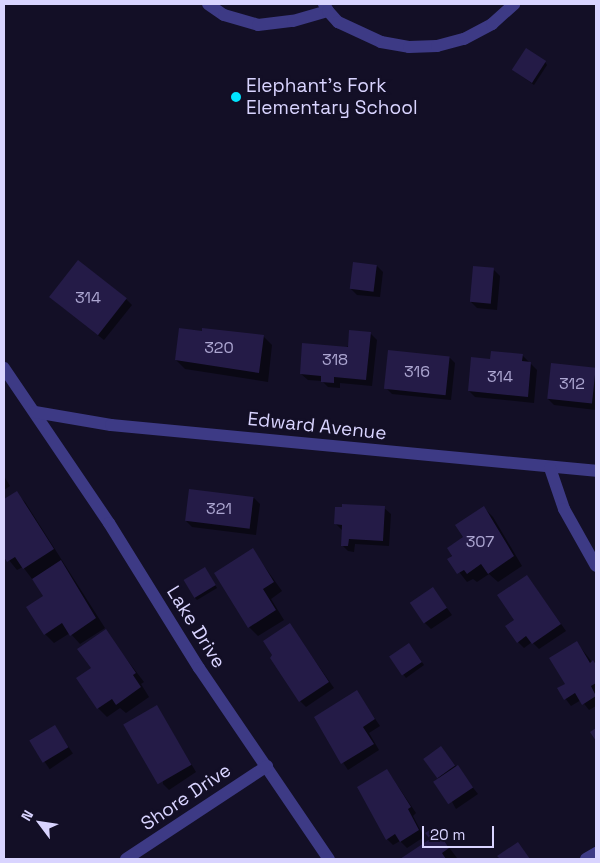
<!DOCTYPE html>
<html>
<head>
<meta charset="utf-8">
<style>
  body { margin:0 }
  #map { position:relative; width:600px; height:863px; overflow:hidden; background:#130f26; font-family:"Space Grotesk",sans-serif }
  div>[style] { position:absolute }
  .shadow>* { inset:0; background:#0007; transform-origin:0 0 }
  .building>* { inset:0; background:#241b47; transform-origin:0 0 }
  .street>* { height:12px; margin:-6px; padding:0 6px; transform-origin:6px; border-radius:6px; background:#3d3a85 }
  .dots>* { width:14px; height:14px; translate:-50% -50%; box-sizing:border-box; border:2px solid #130f26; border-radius:50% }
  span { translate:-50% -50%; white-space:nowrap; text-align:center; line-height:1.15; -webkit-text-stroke:5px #130f26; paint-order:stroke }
  .number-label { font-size:16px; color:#aca6d1 }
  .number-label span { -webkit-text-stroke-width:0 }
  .poi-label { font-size:19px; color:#d9d4ff }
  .left { translate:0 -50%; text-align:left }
  .street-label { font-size:19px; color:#d9d4ff }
  .frame { position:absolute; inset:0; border:5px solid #d9d4ff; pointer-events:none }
  .north { position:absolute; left:15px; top:798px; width:50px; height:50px; -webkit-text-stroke:4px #130f26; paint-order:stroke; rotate:301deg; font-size:14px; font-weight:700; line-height:20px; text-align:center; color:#d9d4ff }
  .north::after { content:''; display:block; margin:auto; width:18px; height:22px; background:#d9d4ff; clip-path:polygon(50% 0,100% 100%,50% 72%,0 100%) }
  .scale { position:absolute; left:422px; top:826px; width:72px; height:22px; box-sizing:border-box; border:2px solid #d9d4ff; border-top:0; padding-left:6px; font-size:15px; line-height:18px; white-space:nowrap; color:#d9d4ff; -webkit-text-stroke:4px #130f26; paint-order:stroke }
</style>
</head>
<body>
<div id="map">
  <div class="shadow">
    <i style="clip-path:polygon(545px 62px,547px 65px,534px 85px,516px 72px)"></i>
    <i style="clip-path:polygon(377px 266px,383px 272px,380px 297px,357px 295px,351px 289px)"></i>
    <i style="clip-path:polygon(494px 270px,500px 276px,497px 310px,477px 308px,471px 302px)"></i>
    <i style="clip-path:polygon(126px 299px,132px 305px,104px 340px,57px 303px)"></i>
    <i style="clip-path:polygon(370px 333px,377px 340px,372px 386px,340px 383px,340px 388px,328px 387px,322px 381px,308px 380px,301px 374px)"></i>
    <i style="clip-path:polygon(263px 336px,272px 345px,268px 382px,185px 369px,176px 360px)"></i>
    <i style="clip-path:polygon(522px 355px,537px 370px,534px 403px,475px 397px,469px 391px)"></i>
    <i style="clip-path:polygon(449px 357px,455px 363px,451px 400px,392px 394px,386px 388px)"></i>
    <i style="clip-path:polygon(552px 364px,596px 369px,596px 410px,554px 405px,548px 399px)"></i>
    <i style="clip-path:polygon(4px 476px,10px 486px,4px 490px)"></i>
    <i style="clip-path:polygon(16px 493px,25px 502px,105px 628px,80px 644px,70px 633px,54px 643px,45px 634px,27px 608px,45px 596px,23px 567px,17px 570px,4px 554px,7px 541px,4px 501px)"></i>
    <i style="clip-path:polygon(254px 498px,260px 504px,256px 535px,192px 527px,186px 521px)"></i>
    <i style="clip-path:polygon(384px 508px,391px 514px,389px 546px,355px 544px,354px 552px,348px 551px,342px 545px,342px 530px,336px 524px)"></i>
    <i style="clip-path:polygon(484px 508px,493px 517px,522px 566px,498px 582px,489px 574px,477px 582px,473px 579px,467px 582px,449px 559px)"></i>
    <i style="clip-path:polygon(252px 549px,282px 591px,271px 599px,284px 620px,258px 636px,249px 627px)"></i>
    <i style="clip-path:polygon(205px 568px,217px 588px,197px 600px,194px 597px)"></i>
    <i style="clip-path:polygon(527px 576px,566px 631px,539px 649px,532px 642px,524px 648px,518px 642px,516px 620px)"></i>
    <i style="clip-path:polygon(433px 589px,452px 615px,431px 629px,425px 623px)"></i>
    <i style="clip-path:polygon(290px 625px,334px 688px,306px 707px,300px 701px)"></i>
    <i style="clip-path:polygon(105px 631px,144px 682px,141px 684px,149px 697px,126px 713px,120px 708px,107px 717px,98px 708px,92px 668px)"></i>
    <i style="clip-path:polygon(577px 643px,596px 667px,596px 706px,589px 710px,581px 700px,571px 706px,558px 689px,566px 684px)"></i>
    <i style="clip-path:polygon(412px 648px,424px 665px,406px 678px,391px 658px)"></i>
    <i style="clip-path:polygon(357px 692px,380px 726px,369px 733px,379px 750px,348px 770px,328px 740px)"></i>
    <i style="clip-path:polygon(157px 707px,196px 772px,169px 790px,163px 784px)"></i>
    <i style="left:55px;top:727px;width:32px;height:28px;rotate:56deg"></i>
    <i style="clip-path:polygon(443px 750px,478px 794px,456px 809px,438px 777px)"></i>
    <i style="clip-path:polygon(387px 770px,416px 813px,413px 816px,424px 837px,407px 848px,400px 841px,393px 845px,387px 839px)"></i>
    <i style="clip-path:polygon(435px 829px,457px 858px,402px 859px,431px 840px)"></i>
  </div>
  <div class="building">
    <i style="left:526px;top:48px;width:24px;height:26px;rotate:33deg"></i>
    <i style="left:78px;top:260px;width:62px;height:47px;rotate:38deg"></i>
    <i style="left:353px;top:262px;width:24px;height:27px;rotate:7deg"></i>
    <i style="left:473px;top:266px;width:21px;height:36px;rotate:5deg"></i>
    <i style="clip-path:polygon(179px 328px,202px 331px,202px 328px,264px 335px,259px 373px,175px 360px)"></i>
    <i style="clip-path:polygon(349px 330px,371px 332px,366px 380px,334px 377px,334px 383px,321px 382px,321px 376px,300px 374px,302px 343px,348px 347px)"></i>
    <i style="left:388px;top:350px;width:62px;height:39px;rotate:6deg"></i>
    <i style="clip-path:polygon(491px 351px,523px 354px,522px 361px,531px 362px,528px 397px,468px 391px,471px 357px,490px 359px)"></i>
    <i style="left:551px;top:363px;width:45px;height:36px;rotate:6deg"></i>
    <i style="left:189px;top:489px;width:65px;height:32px;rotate:7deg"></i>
    <i style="clip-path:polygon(17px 491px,54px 549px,23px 569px,15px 557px,7px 562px,4px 557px,4px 499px)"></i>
    <i style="clip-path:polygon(342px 504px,385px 506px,383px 541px,349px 539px,348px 546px,341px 546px,342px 525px,334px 524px,335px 507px,342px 507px)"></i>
    <i style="clip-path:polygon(484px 506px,514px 556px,488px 574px,481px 564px,467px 574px,464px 570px,457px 574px,447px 559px,452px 556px,447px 548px,463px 537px,455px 525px)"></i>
    <i style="clip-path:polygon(253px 548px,274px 582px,263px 589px,276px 610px,248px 628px,214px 573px)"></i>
    <i style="clip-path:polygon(61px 560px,96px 618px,70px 636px,62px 623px,44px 635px,26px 607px,43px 596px,32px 579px)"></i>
    <i style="left:205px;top:567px;width:21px;height:25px;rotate:59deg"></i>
    <i style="clip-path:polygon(527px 575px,561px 624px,532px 644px,526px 636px,517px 643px,505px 626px,514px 620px,497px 595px)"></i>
    <i style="left:433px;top:587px;width:25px;height:28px;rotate:56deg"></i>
    <i style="clip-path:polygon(290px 623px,329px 682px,299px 702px,270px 658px,272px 655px,263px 641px)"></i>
    <i style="clip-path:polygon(106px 629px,136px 673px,133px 675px,141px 687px,116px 705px,112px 699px,97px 709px,76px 678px,91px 668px,77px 649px)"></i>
    <i style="clip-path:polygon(577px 641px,590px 663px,593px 660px,596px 665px,596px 683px,591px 686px,596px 696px,582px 705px,575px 693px,564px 700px,557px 688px,565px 684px,549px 658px)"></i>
    <i style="left:409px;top:643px;width:23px;height:24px;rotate:56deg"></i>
    <i style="clip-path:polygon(357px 690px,375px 719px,363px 727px,374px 744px,341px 764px,314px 717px)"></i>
    <i style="left:157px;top:705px;width:69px;height:39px;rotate:60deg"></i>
    <i style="left:55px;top:725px;width:26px;height:30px;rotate:59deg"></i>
    <i style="clip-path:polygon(596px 728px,596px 741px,590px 732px)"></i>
    <i style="left:441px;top:746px;width:24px;height:22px;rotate:54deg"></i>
    <i style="left:458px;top:765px;width:27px;height:30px;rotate:56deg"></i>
    <i style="clip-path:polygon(387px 769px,411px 807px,408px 809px,419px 830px,400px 842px,395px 834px,386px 840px,357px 787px)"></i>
    <i style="clip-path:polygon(435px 827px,449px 848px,442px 853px,446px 859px,400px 859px,430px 839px,425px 833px)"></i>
    <i style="clip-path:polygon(518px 842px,530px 859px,500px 859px,497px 856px)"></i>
  </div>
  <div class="street">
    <i style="left:208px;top:4px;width:19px;rotate:35deg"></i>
    <i style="left:224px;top:15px;width:35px;rotate:16deg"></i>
    <i style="left:258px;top:25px;width:35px;rotate:-7deg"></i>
    <i style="left:293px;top:21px;width:36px;rotate:-16deg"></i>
    <i style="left:328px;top:11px;width:8px;rotate:-120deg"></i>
    <i style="left:328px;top:11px;width:15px;rotate:48deg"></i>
    <i style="left:338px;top:22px;width:47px;rotate:24.9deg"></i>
    <i style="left:381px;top:42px;width:28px;rotate:10deg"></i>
    <i style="left:409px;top:47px;width:28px;rotate:-2deg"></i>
    <i style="left:437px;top:46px;width:28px;rotate:-15deg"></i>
    <i style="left:464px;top:39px;width:32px;rotate:-28deg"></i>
    <i style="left:492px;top:24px;width:30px;rotate:-42deg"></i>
    <i style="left:4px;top:368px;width:187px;rotate:55.9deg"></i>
    <i style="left:109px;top:523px;width:171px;rotate:58.2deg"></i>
    <i style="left:199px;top:668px;width:231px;rotate:55.8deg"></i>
    <i style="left:35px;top:412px;width:77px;rotate:9.7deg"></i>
    <i style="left:111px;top:425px;width:487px;rotate:5.4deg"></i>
    <i style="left:550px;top:468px;width:43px;rotate:71.1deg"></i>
    <i style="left:564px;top:509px;width:65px;rotate:60.7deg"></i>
    <i style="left:126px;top:859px;width:169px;rotate:-33.4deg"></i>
    <i style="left:586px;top:859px;width:12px;rotate:-31deg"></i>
  </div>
  <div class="dots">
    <i style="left:236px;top:97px;background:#00e5ff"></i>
  </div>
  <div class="number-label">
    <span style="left:88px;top:298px">314</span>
    <span style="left:219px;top:348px">320</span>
    <span style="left:335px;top:360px">318</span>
    <span style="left:417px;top:372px">316</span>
    <span style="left:500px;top:377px">314</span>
    <span style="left:572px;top:384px">312</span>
    <span style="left:219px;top:509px">321</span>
    <span style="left:480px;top:542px">307</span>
  </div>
  <div class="poi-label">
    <span class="left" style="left:246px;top:97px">Elephant's Fork<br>Elementary School</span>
  </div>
  <div class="street-label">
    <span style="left:317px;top:426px;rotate:6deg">Edward Avenue</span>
    <span style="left:196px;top:627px;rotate:58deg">Lake Drive</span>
    <span style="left:186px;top:797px;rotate:-34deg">Shore Drive</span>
  </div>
  <div class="frame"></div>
  <div class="north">N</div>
  <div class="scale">20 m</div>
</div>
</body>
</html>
